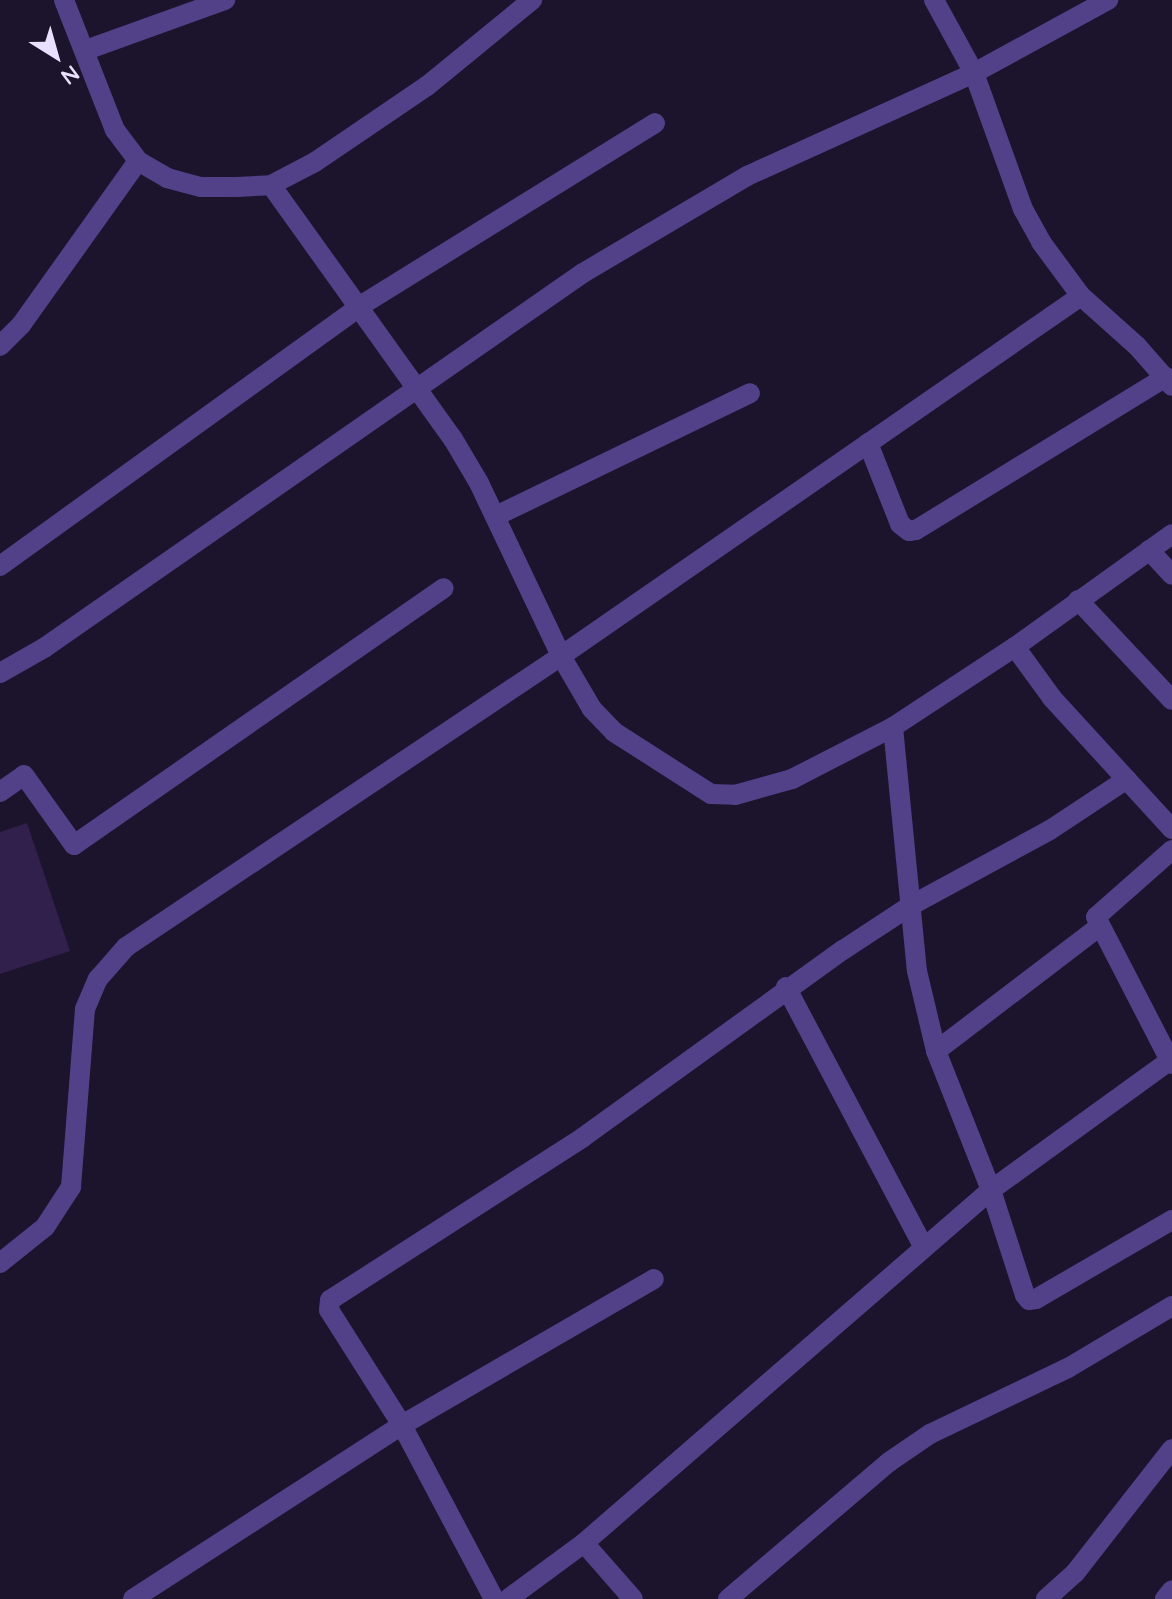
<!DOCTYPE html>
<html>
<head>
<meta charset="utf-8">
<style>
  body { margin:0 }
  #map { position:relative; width:1172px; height:1599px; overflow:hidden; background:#1c132c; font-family:Quicksand,sans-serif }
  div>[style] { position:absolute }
  .building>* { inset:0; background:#32204c }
  .street>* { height:20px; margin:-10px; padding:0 10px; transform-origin:10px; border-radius:10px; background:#524089 }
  span { translate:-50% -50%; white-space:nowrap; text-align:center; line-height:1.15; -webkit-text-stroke:8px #1c132c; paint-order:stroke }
  .north { position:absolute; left:16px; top:16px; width:80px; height:80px; -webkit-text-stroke:6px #1c132c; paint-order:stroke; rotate:143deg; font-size:22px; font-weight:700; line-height:32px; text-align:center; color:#e9dffe }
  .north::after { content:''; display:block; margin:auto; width:28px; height:36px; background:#e9dffe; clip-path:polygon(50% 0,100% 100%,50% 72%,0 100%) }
</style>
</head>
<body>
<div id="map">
  <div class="building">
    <i style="clip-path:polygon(27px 823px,70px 951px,0 974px,0 832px)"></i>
  </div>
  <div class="street">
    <i style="left:64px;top:0;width:140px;rotate:68.6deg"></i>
    <i style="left:115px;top:130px;width:39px;rotate:53deg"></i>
    <i style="left:138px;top:161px;width:34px;rotate:30deg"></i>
    <i style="left:167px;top:178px;width:35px;rotate:15deg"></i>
    <i style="left:201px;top:187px;width:36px"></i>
    <i style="left:237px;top:187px;width:34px;rotate:-3deg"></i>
    <i style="left:271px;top:185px;width:50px;rotate:-27.6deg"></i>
    <i style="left:315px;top:162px;width:135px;rotate:-34.2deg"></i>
    <i style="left:427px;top:86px;width:136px;rotate:-39.3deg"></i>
    <i style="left:934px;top:0;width:83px;rotate:61.3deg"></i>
    <i style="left:974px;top:73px;width:145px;rotate:70.2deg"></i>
    <i style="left:1023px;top:209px;width:38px;rotate:61deg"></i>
    <i style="left:1041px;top:242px;width:67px;rotate:53.5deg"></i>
    <i style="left:1081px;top:296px;width:75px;rotate:41.8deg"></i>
    <i style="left:1137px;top:346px;width:53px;rotate:48.8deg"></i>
    <i style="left:86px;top:50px;width:148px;rotate:-19.8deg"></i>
    <i style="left:271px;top:185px;width:312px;rotate:54.4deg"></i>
    <i style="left:453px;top:439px;width:51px;rotate:59.4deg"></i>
    <i style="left:479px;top:483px;width:191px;rotate:64.6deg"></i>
    <i style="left:561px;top:656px;width:61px;rotate:59.7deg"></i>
    <i style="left:592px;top:709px;width:32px;rotate:46deg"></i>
    <i style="left:614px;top:732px;width:115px;rotate:32.6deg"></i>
    <i style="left:711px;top:794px;width:24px;rotate:2deg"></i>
    <i style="left:735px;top:795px;width:59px;rotate:-15.7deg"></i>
    <i style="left:792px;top:779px;width:114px;rotate:-27.2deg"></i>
    <i style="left:893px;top:727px;width:146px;rotate:-33.3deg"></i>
    <i style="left:1015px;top:647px;width:193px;rotate:-35.7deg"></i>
    <i style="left:0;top:346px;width:30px;rotate:-45deg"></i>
    <i style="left:21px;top:325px;width:201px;rotate:-54.5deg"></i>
    <i style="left:868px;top:443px;width:87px;rotate:68.4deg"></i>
    <i style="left:900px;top:524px;width:11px;rotate:38deg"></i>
    <i style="left:909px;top:531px;width:7px;rotate:-8deg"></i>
    <i style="left:916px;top:530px;width:293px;rotate:-31.5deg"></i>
    <i style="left:496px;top:516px;width:282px;rotate:-25.8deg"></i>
    <i style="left:1149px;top:550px;width:34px;rotate:47deg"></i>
    <i style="left:0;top:566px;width:444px;rotate:-35.8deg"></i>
    <i style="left:360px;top:306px;width:347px;rotate:-31.8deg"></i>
    <i style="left:1078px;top:600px;width:137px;rotate:46.8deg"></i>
    <i style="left:1015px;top:647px;width:63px;rotate:54deg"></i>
    <i style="left:1052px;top:698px;width:178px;rotate:47.5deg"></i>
    <i style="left:0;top:673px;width:51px;rotate:-29.6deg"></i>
    <i style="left:44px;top:648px;width:657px;rotate:-34.83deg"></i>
    <i style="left:583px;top:273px;width:191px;rotate:-30.6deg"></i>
    <i style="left:747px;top:176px;width:249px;rotate:-24.4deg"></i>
    <i style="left:974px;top:73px;width:153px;rotate:-28.6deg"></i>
    <i style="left:893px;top:727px;width:245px;rotate:84.4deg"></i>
    <i style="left:917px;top:971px;width:82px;rotate:76.6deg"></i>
    <i style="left:936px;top:1051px;width:149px;rotate:68.4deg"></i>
    <i style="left:991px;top:1190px;width:110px;rotate:72.1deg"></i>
    <i style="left:1025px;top:1295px;width:6px;rotate:51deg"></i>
    <i style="left:1029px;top:1300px;width:7px;rotate:-8deg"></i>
    <i style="left:1036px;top:1299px;width:157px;rotate:-30.2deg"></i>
    <i style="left:0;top:792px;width:29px;rotate:-35deg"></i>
    <i style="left:24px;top:775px;width:86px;rotate:54.5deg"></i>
    <i style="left:74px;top:845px;width:450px;rotate:-34.8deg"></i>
    <i style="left:1172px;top:850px;width:101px;rotate:138.6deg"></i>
    <i style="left:1096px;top:917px;width:165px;rotate:62.7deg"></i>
    <i style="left:786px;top:987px;width:295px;rotate:62.1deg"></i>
    <i style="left:936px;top:1051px;width:206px;rotate:-37.3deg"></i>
    <i style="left:0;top:1263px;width:58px;rotate:-38.7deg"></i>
    <i style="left:45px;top:1227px;width:48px;rotate:-57deg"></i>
    <i style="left:71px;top:1187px;width:179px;rotate:-85.5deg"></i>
    <i style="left:85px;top:1009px;width:33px;rotate:-67deg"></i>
    <i style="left:98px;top:979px;width:43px;rotate:-48.8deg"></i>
    <i style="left:126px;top:947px;width:523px;rotate:-33.78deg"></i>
    <i style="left:561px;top:656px;width:632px;rotate:-34.7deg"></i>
    <i style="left:584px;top:1543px;width:74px;rotate:48.8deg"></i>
    <i style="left:133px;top:1599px;width:320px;rotate:-32.9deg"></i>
    <i style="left:402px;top:1425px;width:291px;rotate:-30.1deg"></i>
    <i style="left:494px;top:1599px;width:197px;rotate:-117.9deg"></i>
    <i style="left:402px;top:1425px;width:136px;rotate:-122.4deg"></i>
    <i style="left:329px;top:1310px;width:10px;rotate:-84deg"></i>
    <i style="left:330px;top:1300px;width:300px;rotate:-32.7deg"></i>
    <i style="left:582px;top:1138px;width:322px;rotate:-35.8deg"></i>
    <i style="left:843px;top:950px;width:80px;rotate:-33.3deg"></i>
    <i style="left:910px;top:906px;width:159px;rotate:-28.5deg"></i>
    <i style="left:1050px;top:830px;width:92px;rotate:-33.5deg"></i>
    <i style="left:508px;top:1599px;width:94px;rotate:-36.4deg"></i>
    <i style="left:584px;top:1543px;width:539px;rotate:-40.94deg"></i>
    <i style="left:991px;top:1190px;width:223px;rotate:-35.9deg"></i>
    <i style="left:728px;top:1599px;width:211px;rotate:-40.4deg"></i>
    <i style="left:889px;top:1462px;width:50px;rotate:-34.3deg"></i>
    <i style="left:930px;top:1434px;width:153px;rotate:-25.6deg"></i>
    <i style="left:1068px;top:1368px;width:121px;rotate:-30.8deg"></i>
    <i style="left:1046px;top:1599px;width:39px;rotate:-42deg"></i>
    <i style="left:1075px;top:1573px;width:157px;rotate:-52deg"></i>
    <i style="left:1165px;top:1599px;width:11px;rotate:-52deg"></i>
  </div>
  <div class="north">N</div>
</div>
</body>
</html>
